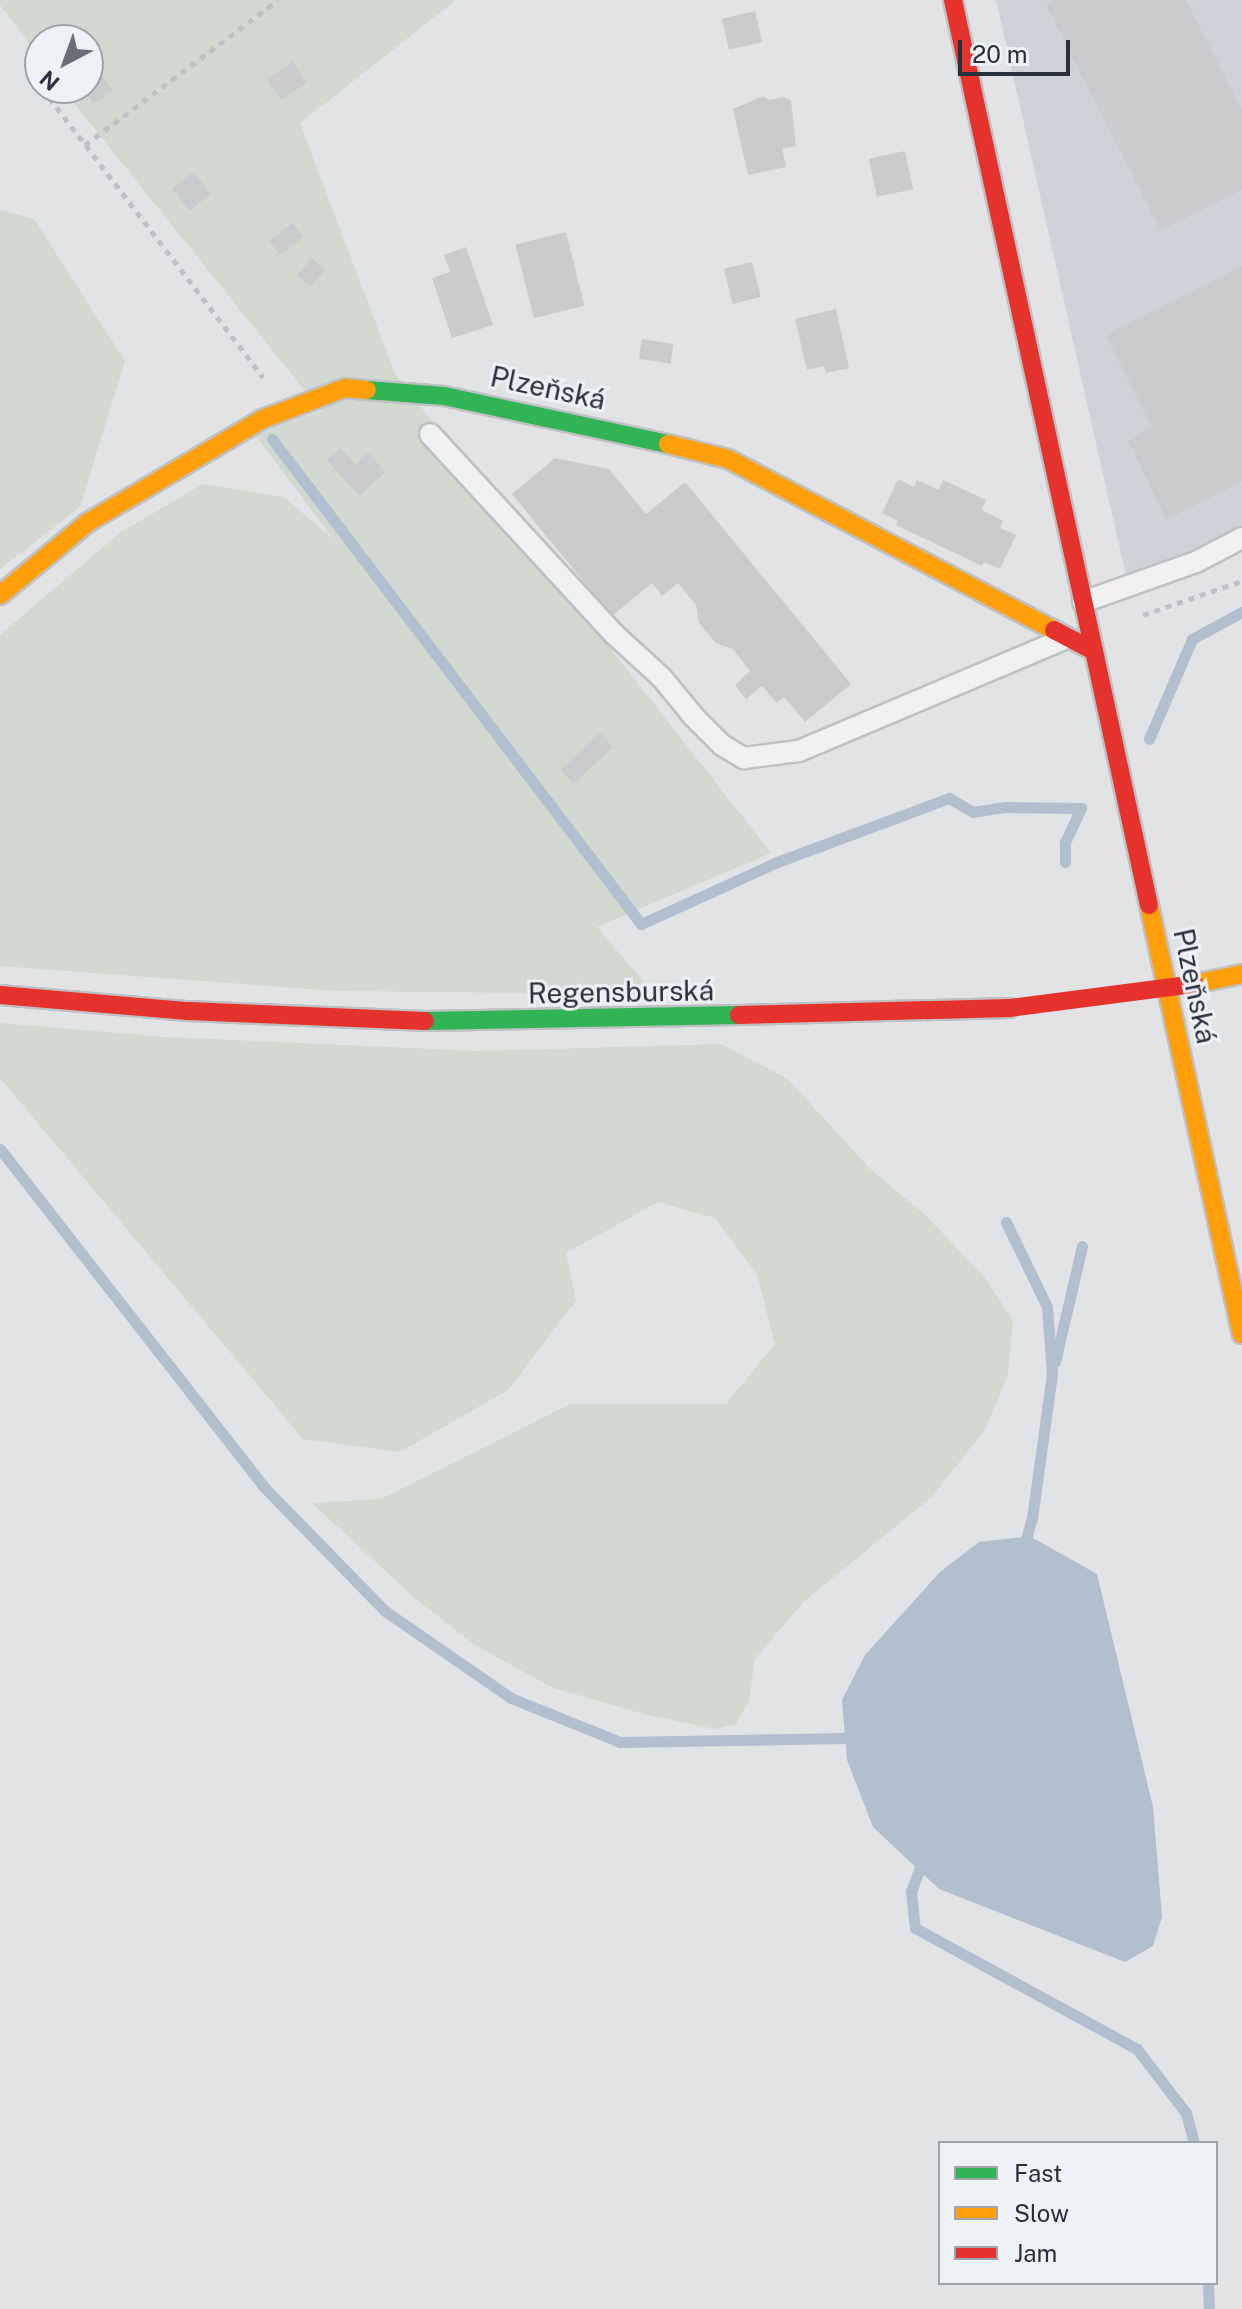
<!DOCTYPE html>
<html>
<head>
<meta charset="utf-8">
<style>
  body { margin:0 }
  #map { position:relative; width:1242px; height:2309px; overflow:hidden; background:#e1e3e5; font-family:"Public Sans",sans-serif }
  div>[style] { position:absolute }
  .built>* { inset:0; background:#cfd2d8 }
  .green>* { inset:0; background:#d1d9d1 }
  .water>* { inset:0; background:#b1bfce }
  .stream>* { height:11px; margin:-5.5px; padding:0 5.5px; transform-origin:5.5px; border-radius:5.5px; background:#b1bfce }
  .building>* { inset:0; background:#c9cbcd; transform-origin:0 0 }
  .path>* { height:5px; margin-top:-2.5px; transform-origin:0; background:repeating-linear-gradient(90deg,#bfc1c6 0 6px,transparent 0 12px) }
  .roads { filter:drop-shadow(2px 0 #bfc1c3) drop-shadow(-2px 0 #bfc1c3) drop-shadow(0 2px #bfc1c3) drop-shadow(0 -2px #bfc1c3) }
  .lane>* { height:20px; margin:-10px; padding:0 10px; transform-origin:10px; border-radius:10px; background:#f0f1f2 }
  .fast>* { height:18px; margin:-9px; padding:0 9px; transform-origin:9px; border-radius:9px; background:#30b455 }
  .slow>* { height:18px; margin:-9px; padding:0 9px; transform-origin:9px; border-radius:9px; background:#ff9f0a }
  .jam>* { height:18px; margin:-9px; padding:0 9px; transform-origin:9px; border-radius:9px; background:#e5322d }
  .jam-bridge>* { height:18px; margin:-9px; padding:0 9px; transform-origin:9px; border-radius:9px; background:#e5322d }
  span { translate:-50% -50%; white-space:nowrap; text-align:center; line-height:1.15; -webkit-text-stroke:6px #eef1f5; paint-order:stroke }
  .street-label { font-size:28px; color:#29303d }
  .legend { position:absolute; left:938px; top:2141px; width:280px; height:144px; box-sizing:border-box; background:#eef1f5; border:2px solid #9fa4ab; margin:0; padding:10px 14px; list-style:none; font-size:24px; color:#29303d }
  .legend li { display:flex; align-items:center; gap:16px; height:40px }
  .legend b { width:40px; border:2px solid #9fa4ab }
  .north { position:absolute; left:24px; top:24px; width:80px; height:80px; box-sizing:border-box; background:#eef1f5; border:2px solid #9fa4ab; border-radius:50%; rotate:221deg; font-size:22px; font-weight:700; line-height:32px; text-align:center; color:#29303d }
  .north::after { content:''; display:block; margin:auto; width:28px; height:36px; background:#696f78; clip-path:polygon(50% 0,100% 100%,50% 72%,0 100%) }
  .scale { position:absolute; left:958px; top:40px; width:112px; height:36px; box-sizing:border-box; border:4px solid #29303d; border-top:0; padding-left:10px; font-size:24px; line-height:28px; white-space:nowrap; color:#29303d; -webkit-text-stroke:6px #eef1f5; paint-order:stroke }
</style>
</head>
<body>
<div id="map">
  <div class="built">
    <i style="clip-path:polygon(996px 0,1242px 0,1242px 548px,1128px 585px)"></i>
  </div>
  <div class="green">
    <i style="clip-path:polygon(0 0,456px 0,300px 123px,395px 374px,771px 853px,597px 927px,654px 994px,336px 991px,0 966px,0 635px,121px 532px,203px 484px,284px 497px,334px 540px,255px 435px,321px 411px,62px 88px,88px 88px,88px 40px,40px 40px,40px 58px,0 5px)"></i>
    <i style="clip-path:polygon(0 210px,34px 219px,125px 361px,80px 507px,0 569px)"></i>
    <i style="clip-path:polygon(0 1023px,165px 1037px,478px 1051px,721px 1044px,788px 1079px,870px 1169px,924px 1214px,984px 1276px,1013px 1321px,1008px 1375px,985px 1429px,933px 1496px,803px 1602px,755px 1659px,749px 1701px,736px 1724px,715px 1729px,647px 1715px,553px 1688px,475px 1645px,417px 1600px,312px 1503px,381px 1499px,570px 1404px,726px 1404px,775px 1344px,757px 1274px,715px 1218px,658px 1202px,566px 1253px,576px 1301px,508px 1390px,400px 1452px,303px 1439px,0 1078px)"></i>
  </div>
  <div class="water">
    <i style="clip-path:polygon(1023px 1537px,1033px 1538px,1097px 1574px,1153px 1807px,1162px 1917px,1153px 1946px,1125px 1962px,939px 1889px,873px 1827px,847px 1760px,842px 1700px,865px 1655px,940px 1572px,979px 1542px)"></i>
  </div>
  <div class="stream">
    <i style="left:272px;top:439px;width:609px;rotate:52.74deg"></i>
    <i style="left:641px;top:924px;width:149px;rotate:-24.5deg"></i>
    <i style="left:777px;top:862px;width:184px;rotate:-20.4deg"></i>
    <i style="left:949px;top:798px;width:28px;rotate:30deg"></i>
    <i style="left:973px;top:812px;width:31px;rotate:-9deg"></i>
    <i style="left:1004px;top:807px;width:77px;rotate:0.7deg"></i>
    <i style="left:1081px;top:808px;width:38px;rotate:115deg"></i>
    <i style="left:1065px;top:842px;width:20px;rotate:90deg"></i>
    <i style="left:1149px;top:739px;width:109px;rotate:-66.7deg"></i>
    <i style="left:1192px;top:639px;width:57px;rotate:-28.4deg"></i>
    <i style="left:0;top:1149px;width:427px;rotate:52deg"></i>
    <i style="left:263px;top:1486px;width:175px;rotate:45.7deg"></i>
    <i style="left:385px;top:1611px;width:153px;rotate:34.6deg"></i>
    <i style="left:511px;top:1698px;width:118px;rotate:22deg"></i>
    <i style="left:620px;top:1742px;width:239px;rotate:-1deg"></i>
    <i style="left:1006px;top:1222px;width:94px;rotate:64.2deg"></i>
    <i style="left:1047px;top:1307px;width:67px;rotate:85.7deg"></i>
    <i style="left:1052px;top:1374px;width:145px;rotate:97.9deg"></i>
    <i style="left:1032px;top:1518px;width:32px;rotate:106deg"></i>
    <i style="left:1055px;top:1362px;width:119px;rotate:-76.9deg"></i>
    <i style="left:924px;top:1856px;width:37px;rotate:110deg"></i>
    <i style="left:911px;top:1891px;width:37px;rotate:84deg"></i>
    <i style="left:915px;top:1928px;width:253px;rotate:28.6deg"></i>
    <i style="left:1137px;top:2049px;width:81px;rotate:52.6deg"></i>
    <i style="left:1186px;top:2113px;width:31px;rotate:75deg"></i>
    <i style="left:1208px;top:2283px;width:26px;rotate:88deg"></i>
  </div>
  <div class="building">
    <i style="clip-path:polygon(1056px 0,1186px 0,1242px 110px,1242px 190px,1161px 231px,1046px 5px)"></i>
    <i style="left:755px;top:11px;width:32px;height:34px;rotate:77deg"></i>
    <i style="clip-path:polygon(88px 58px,113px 90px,94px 104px,82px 88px,88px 88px)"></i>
    <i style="left:293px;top:62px;width:25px;height:31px;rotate:56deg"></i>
    <i style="clip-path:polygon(763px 96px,769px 100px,784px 97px,791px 101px,796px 146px,782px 149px,786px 167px,748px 175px,733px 109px)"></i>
    <i style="left:905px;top:151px;width:39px;height:37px;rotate:78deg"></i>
    <i style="left:193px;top:172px;width:28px;height:27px;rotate:51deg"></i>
    <i style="left:292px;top:223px;width:18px;height:29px;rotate:52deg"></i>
    <i style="left:566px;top:232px;width:76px;height:52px;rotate:76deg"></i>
    <i style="clip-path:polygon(466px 247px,493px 325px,452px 338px,432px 278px,450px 272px,444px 255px)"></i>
    <i style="left:312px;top:258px;width:18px;height:23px;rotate:41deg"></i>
    <i style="left:752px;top:262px;width:36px;height:29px;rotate:76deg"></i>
    <i style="clip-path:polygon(1242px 266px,1242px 482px,1167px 520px,1128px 441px,1152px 427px,1106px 335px)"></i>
    <i style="clip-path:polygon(836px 309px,849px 368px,826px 373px,824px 366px,807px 370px,795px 319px)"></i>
    <i style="left:642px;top:339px;width:32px;height:20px;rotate:9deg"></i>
    <i style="clip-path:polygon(341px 448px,355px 465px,368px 453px,386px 472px,359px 496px,327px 460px)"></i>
    <i style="clip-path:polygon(555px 458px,609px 469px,646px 514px,685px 482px,851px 684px,805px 722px,784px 697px,777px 703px,762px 686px,746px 699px,735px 685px,750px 671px,733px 649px,716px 643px,699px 623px,696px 605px,678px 583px,662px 596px,652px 583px,612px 616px,512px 494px)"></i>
    <i style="clip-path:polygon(898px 479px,914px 487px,917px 480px,939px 490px,943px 480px,986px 500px,982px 510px,1003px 521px,1000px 528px,1016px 535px,1000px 569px,984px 562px,982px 566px,896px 525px,898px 521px,882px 513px)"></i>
    <i style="left:600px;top:733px;width:19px;height:54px;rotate:47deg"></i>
  </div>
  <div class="path">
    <i style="left:27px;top:68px;width:22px;rotate:54deg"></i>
    <i style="left:42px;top:88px;width:364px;rotate:52.6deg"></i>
    <i style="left:85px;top:145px;width:241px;rotate:-36.9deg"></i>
    <i style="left:1143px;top:615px;width:105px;rotate:-19deg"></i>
  </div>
  <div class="roads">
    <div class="lane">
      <i style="left:430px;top:434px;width:272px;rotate:47.4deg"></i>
      <i style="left:614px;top:634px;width:65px;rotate:42.5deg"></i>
      <i style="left:662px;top:678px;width:50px;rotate:50.6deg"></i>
      <i style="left:694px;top:717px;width:40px;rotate:45deg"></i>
      <i style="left:722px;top:745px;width:26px;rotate:31deg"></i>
      <i style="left:744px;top:758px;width:55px;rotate:-7.3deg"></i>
      <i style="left:799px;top:751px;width:291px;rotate:-22.9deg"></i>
      <i style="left:1083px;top:602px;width:120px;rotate:-19.5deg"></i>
      <i style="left:1196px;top:562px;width:52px;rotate:-27.6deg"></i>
    </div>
    <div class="fast">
      <i style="left:367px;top:390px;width:77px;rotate:4.5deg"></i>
      <i style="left:444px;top:396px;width:229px;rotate:12.1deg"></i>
      <i style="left:425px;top:1021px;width:314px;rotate:-1.1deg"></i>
    </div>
    <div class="slow">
      <i style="left:668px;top:444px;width:62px;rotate:14deg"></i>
      <i style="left:728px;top:459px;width:368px;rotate:27.7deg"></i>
      <i style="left:0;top:595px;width:113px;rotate:-39.6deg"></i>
      <i style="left:87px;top:523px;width:204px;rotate:-30.6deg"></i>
      <i style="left:263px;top:419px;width:88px;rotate:-20.7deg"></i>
      <i style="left:345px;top:388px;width:22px;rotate:5deg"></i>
      <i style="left:1149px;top:905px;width:439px;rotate:77.8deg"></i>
      <i style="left:1194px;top:984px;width:49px;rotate:-11.8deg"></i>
    </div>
    <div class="jam">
      <i style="left:953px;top:0;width:666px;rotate:77.78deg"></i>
      <i style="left:1054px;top:630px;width:45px;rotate:27.7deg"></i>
      <i style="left:1094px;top:651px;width:260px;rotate:77.8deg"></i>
      <i style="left:0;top:995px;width:189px;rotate:4.9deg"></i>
      <i style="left:188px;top:1011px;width:237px;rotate:2.4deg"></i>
      <i style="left:739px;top:1015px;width:271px;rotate:-1.5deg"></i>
    </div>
  </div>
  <div class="jam-bridge">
    <i style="left:1010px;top:1008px;width:186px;rotate:-7.4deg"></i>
  </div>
  <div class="street-label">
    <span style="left:548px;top:388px;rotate:12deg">Plzeňská</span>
    <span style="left:1195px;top:986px;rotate:78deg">Plzeňská</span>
    <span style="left:621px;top:992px;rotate:-1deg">Regensburská</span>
  </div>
  <ul class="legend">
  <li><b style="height:10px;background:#30b455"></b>Fast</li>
  <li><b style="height:10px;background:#ff9f0a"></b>Slow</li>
  <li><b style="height:10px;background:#e5322d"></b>Jam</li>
  </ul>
  <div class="north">N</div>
  <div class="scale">20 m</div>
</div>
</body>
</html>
